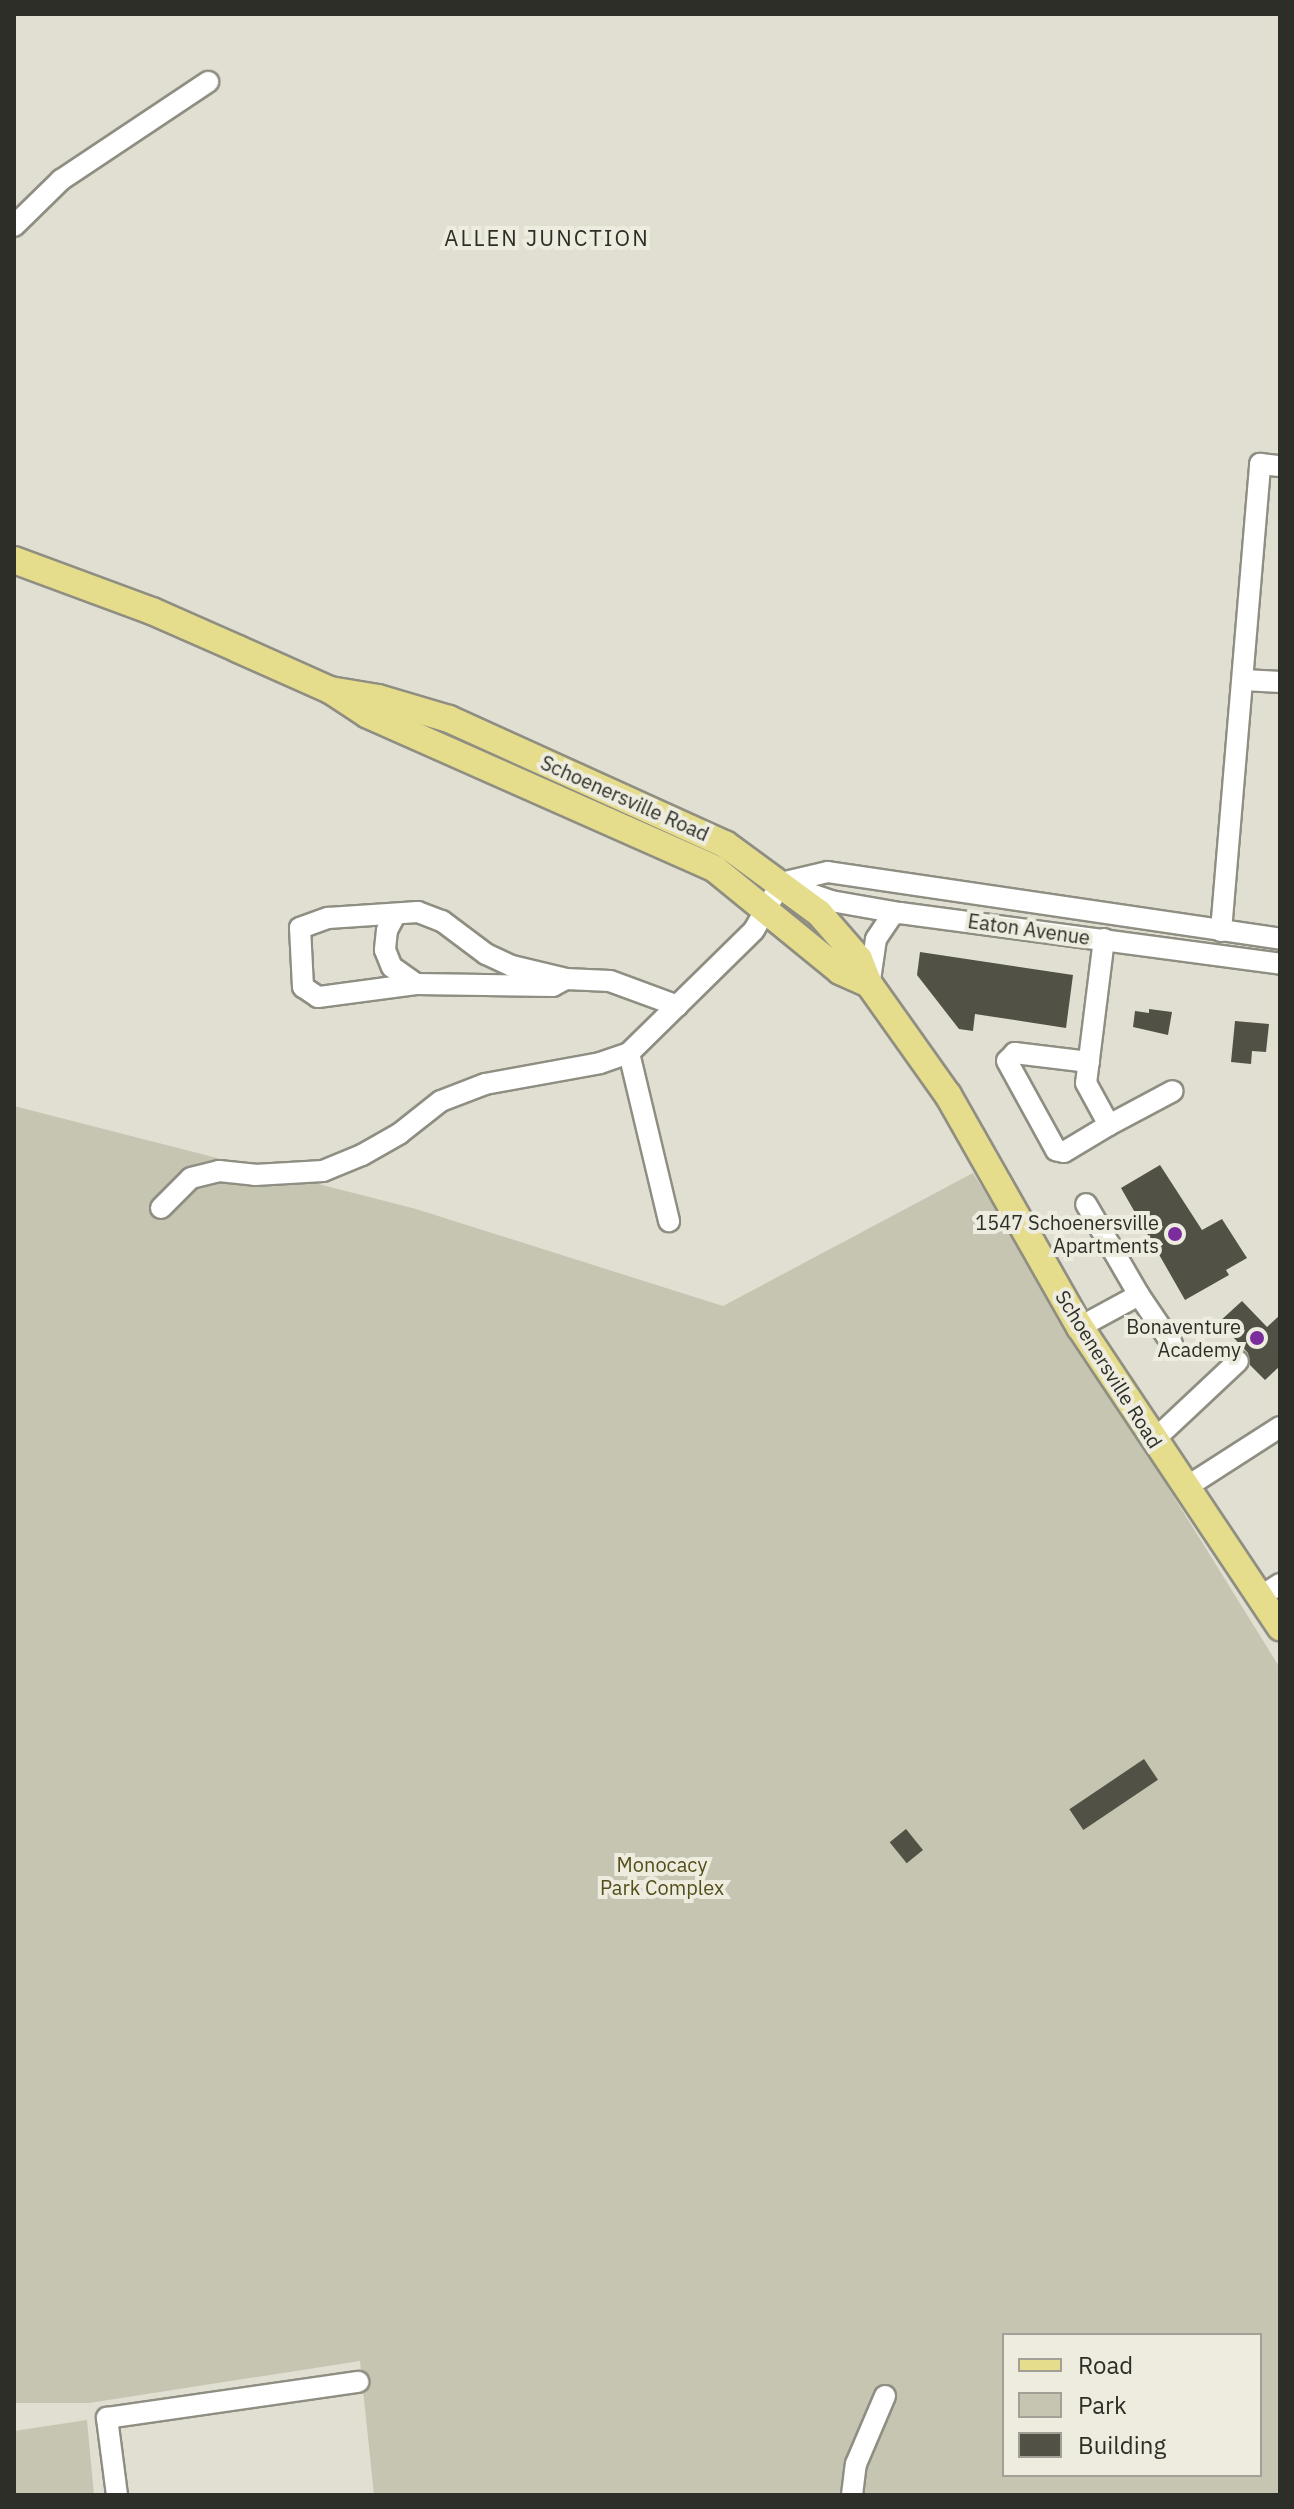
<!DOCTYPE html>
<html>
<head>
<meta charset="utf-8">
<style>
  body { margin:0 }
  #map { position:relative; width:1294px; height:2509px; overflow:hidden; background:#e0dfd2; font-family:"IBM Plex Sans",sans-serif }
  div>[style] { position:absolute }
  .green>* { inset:0; background:#c6c5b2 }
  .building>* { inset:0; background:#525146; transform-origin:0 0 }
  .roads { filter:drop-shadow(2px 0 #8f8e82) drop-shadow(-2px 0 #8f8e82) drop-shadow(0 2px #8f8e82) drop-shadow(0 -2px #8f8e82) }
  .minor>* { height:20px; margin:-10px; padding:0 10px; transform-origin:10px; border-radius:10px; background:#fff }
  .major>* { height:26px; margin:-13px; padding:0 13px; transform-origin:13px; border-radius:13px; background:#e6dd8c }
  .dots>* { width:22px; height:22px; translate:-50% -50%; box-sizing:border-box; border:4px solid #edecdf; border-radius:50% }
  span { translate:-50% -50%; white-space:nowrap; text-align:center; line-height:1.15; -webkit-text-stroke:8px #edecdf; paint-order:stroke }
  .street-label { font-size:20px; color:#2e2e29 }
  .poi-label { font-size:20px; color:#2e2e29 }
  .right { translate:-100% -50%; text-align:right }
  .park-label { font-size:20px; color:#544e1a }
  .neighbourhood-label { font-size:22px; color:#2e2e29; letter-spacing:2px }
  .frame { position:absolute; inset:0; border:16px solid #2e2e29; pointer-events:none }
  .legend { position:absolute; left:1002px; top:2333px; width:260px; height:144px; box-sizing:border-box; background:#edecdf; border:2px solid #a1a096; margin:0; padding:10px 14px; list-style:none; font-size:24px; color:#2e2e29 }
  .legend li { display:flex; align-items:center; gap:16px; height:40px }
  .legend b { width:40px; border:2px solid #a1a096 }
</style>
</head>
<body>
<div id="map">
  <div class="green">
    <i style="clip-path:polygon(evenodd,14px 1106px,416px 1209px,723px 1306px,973px 1173px,1280px 1668px,1280px 2495px,374px 2495px,360px 2361px,89px 2403px,14px 2403px,14px 1106px,1004px 2335px,1260px 2335px,1260px 2475px,1004px 2475px,1004px 2335px)"></i>
    <i style="clip-path:polygon(87px 2420px,94px 2495px,14px 2495px,14px 2431px)"></i>
  </div>
  <div class="building">
    <i style="clip-path:polygon(920px 952px,1073px 975px,1066px 1028px,975px 1014px,973px 1031px,959px 1029px,917px 975px)"></i>
    <i style="clip-path:polygon(1149px 1009px,1172px 1012px,1168px 1035px,1133px 1027px,1135px 1011px,1149px 1013px)"></i>
    <i style="clip-path:polygon(1235px 1021px,1269px 1024px,1266px 1052px,1252px 1051px,1251px 1064px,1231px 1062px)"></i>
    <i style="clip-path:polygon(1160px 1165px,1202px 1230px,1222px 1219px,1247px 1258px,1226px 1270px,1229px 1275px,1185px 1300px,1121px 1188px)"></i>
    <i style="clip-path:polygon(1242px 1301px,1267px 1327px,1280px 1315px,1280px 1366px,1265px 1380px,1250px 1365px,1248px 1353px,1219px 1322px)"></i>
    <i style="left:1144px;top:1759px;width:25px;height:90px;rotate:56deg"></i>
    <i style="left:906px;top:1829px;width:27px;height:21px;rotate:51deg"></i>
  </div>
  <div class="roads">
    <div class="minor">
      <i style="left:14px;top:226px;width:66px;rotate:-44.4deg"></i>
      <i style="left:61px;top:180px;width:177px;rotate:-33.7deg"></i>
      <i style="left:1244px;top:680px;width:36px;rotate:3deg"></i>
      <i style="left:796px;top:889px;width:37px;rotate:19deg"></i>
      <i style="left:831px;top:901px;width:70px;rotate:9.9deg"></i>
      <i style="left:900px;top:913px;width:383px;rotate:7.6deg"></i>
      <i style="left:394px;top:917px;width:15px;rotate:118deg"></i>
      <i style="left:387px;top:930px;width:20px;rotate:96deg"></i>
      <i style="left:385px;top:950px;width:18px;rotate:68deg"></i>
      <i style="left:392px;top:967px;width:29px;rotate:35deg"></i>
      <i style="left:1221px;top:931px;width:469px;rotate:-85.2deg"></i>
      <i style="left:1260px;top:464px;width:20px;rotate:6deg"></i>
      <i style="left:1104px;top:939px;width:145px;rotate:97.1deg"></i>
      <i style="left:1086px;top:1083px;width:48px;rotate:61.3deg"></i>
      <i style="left:1109px;top:1125px;width:72px;rotate:-28deg"></i>
      <i style="left:566px;top:979px;width:15px;rotate:152deg"></i>
      <i style="left:553px;top:986px;width:137px;rotate:-179.2deg"></i>
      <i style="left:416px;top:984px;width:99px;rotate:172.4deg"></i>
      <i style="left:318px;top:997px;width:18px;rotate:-146deg"></i>
      <i style="left:303px;top:987px;width:59px;rotate:-92.9deg"></i>
      <i style="left:300px;top:928px;width:30px;rotate:-20deg"></i>
      <i style="left:328px;top:918px;width:90px;rotate:-3.8deg"></i>
      <i style="left:418px;top:912px;width:26px;rotate:21deg"></i>
      <i style="left:442px;top:921px;width:55px;rotate:36.9deg"></i>
      <i style="left:486px;top:954px;width:29px;rotate:25deg"></i>
      <i style="left:512px;top:966px;width:56px;rotate:13.5deg"></i>
      <i style="left:566px;top:979px;width:44px;rotate:2.6deg"></i>
      <i style="left:610px;top:981px;width:72px;rotate:20.2deg"></i>
      <i style="left:870px;top:980px;width:41px;rotate:-81.7deg"></i>
      <i style="left:876px;top:939px;width:30px;rotate:-56deg"></i>
      <i style="left:893px;top:914px;width:7px;rotate:-8deg"></i>
      <i style="left:629px;top:1053px;width:173px;rotate:76.6deg"></i>
      <i style="left:1089px;top:1062px;width:75px;rotate:-173.1deg"></i>
      <i style="left:1015px;top:1053px;width:11px;rotate:135deg"></i>
      <i style="left:1007px;top:1061px;width:102px;rotate:61.2deg"></i>
      <i style="left:1056px;top:1150px;width:8px;rotate:14deg"></i>
      <i style="left:1064px;top:1152px;width:52px;rotate:-31deg"></i>
      <i style="left:161px;top:1208px;width:42px;rotate:-45deg"></i>
      <i style="left:191px;top:1178px;width:29px;rotate:-14deg"></i>
      <i style="left:219px;top:1171px;width:36px;rotate:6deg"></i>
      <i style="left:255px;top:1175px;width:68px;rotate:-3.4deg"></i>
      <i style="left:323px;top:1171px;width:42px;rotate:-22.3deg"></i>
      <i style="left:362px;top:1155px;width:43px;rotate:-29.6deg"></i>
      <i style="left:399px;top:1134px;width:53px;rotate:-38.2deg"></i>
      <i style="left:441px;top:1101px;width:47px;rotate:-21.1deg"></i>
      <i style="left:485px;top:1084px;width:117px;rotate:-10.3deg"></i>
      <i style="left:600px;top:1063px;width:31px;rotate:-19deg"></i>
      <i style="left:629px;top:1053px;width:175px;rotate:-44.5deg"></i>
      <i style="left:754px;top:930px;width:54px;rotate:-60.1deg"></i>
      <i style="left:781px;top:883px;width:48px;rotate:-13.2deg"></i>
      <i style="left:828px;top:872px;width:457px;rotate:8.4deg"></i>
      <i style="left:1139px;top:1295px;width:59px;rotate:56deg"></i>
      <i style="left:1080px;top:1327px;width:67px;rotate:-28.5deg"></i>
      <i style="left:1139px;top:1295px;width:105px;rotate:-120.2deg"></i>
      <i style="left:1154px;top:1440px;width:115px;rotate:-43.2deg"></i>
      <i style="left:1185px;top:1488px;width:113px;rotate:-32.7deg"></i>
      <i style="left:1260px;top:1597px;width:24px;rotate:-33deg"></i>
      <i style="left:117px;top:2495px;width:78px;rotate:-97.4deg"></i>
      <i style="left:107px;top:2418px;width:254px;rotate:-8.2deg"></i>
      <i style="left:852px;top:2495px;width:31px;rotate:-83deg"></i>
      <i style="left:856px;top:2464px;width:74px;rotate:-66.9deg"></i>
    </div>
    <div class="major">
      <i style="left:14px;top:560px;width:147px;rotate:20.3deg"></i>
      <i style="left:152px;top:611px;width:94px;rotate:23.8deg"></i>
      <i style="left:238px;top:649px;width:101px;rotate:24deg"></i>
      <i style="left:330px;top:690px;width:45px;rotate:33.3deg"></i>
      <i style="left:368px;top:715px;width:380px;rotate:23.9deg"></i>
      <i style="left:715px;top:869px;width:161px;rotate:39.2deg"></i>
      <i style="left:840px;top:971px;width:32px;rotate:24deg"></i>
      <i style="left:330px;top:690px;width:49px;rotate:9.5deg"></i>
      <i style="left:378px;top:698px;width:74px;rotate:16.5deg"></i>
      <i style="left:449px;top:719px;width:303px;rotate:24.4deg"></i>
      <i style="left:725px;top:844px;width:117px;rotate:36.3deg"></i>
      <i style="left:819px;top:913px;width:61px;rotate:49deg"></i>
      <i style="left:859px;top:959px;width:27px;rotate:68deg"></i>
      <i style="left:869px;top:984px;width:136px;rotate:54.6deg"></i>
      <i style="left:948px;top:1095px;width:267px;rotate:60.4deg"></i>
      <i style="left:1080px;top:1327px;width:361px;rotate:56.3deg"></i>
    </div>
  </div>
  <div class="dots">
    <i style="left:1175px;top:1234px;background:#7b2d9e"></i>
    <i style="left:1257px;top:1338px;background:#7b2d9e"></i>
  </div>
  <div class="street-label">
    <span style="left:625px;top:798px;rotate:24deg">Schoenersville Road</span>
    <span style="left:1029px;top:929px;rotate:8deg">Eaton Avenue</span>
    <span style="left:1109px;top:1369px;rotate:58deg">Schoenersville Road</span>
  </div>
  <div class="poi-label">
    <span class="right" style="left:1159px;top:1234px">1547 Schoenersville<br>Apartments</span>
    <span class="right" style="left:1241px;top:1338px">Bonaventure<br>Academy</span>
  </div>
  <div class="park-label">
    <span style="left:662px;top:1876px">Monocacy<br>Park Complex</span>
  </div>
  <div class="neighbourhood-label">
    <span style="left:547px;top:238px">ALLEN JUNCTION</span>
  </div>
  <div class="frame"></div>
  <ul class="legend">
  <li><b style="height:10px;background:#e6dd8c"></b>Road</li>
  <li><b style="height:22px;background:#c6c5b2"></b>Park</li>
  <li><b style="height:22px;background:#525146"></b>Building</li>
  </ul>
</div>
</body>
</html>
